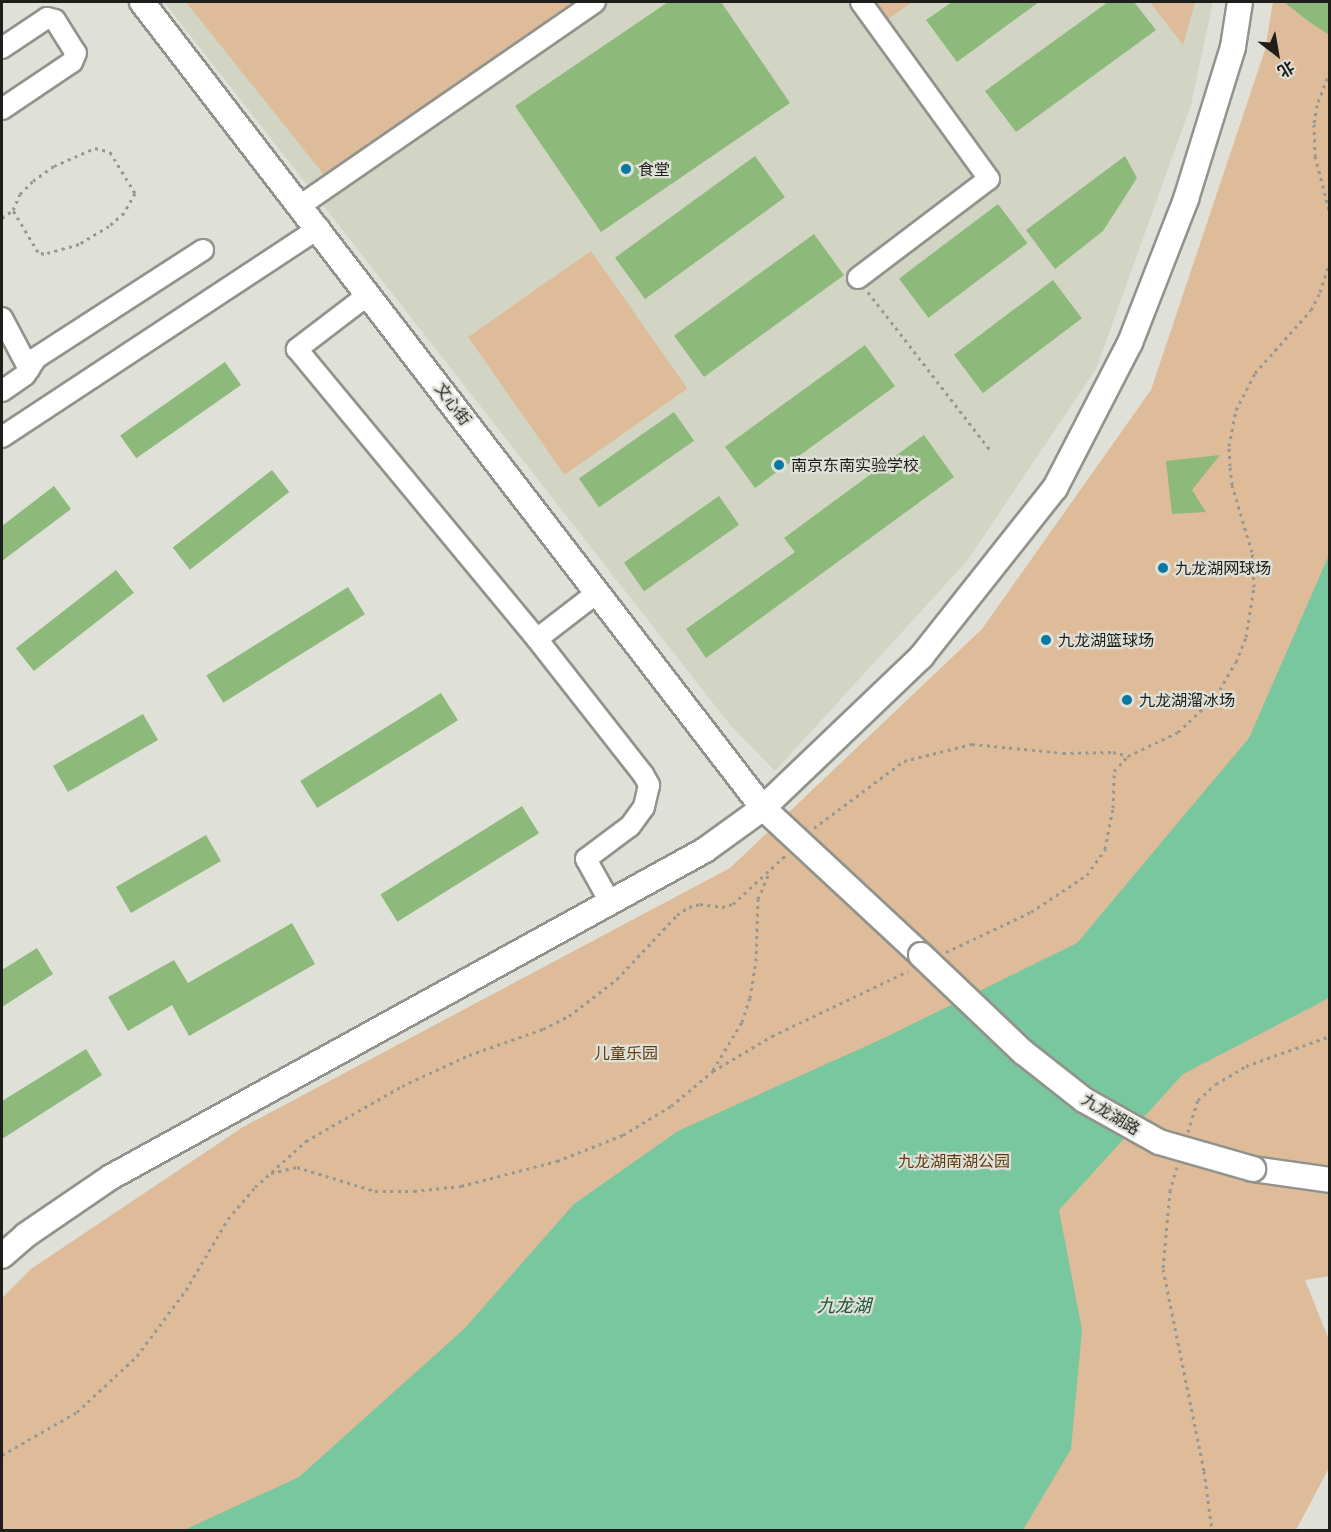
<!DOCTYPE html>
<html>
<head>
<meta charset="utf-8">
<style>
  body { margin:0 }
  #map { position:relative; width:1331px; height:1532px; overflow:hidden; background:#dfe0d7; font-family:Commissioner,"Noto Sans SC",sans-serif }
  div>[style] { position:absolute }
  .built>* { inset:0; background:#d2d4c4 }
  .green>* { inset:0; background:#debb99; transform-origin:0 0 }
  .water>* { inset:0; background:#78c79f }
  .building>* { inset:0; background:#8dba7b; transform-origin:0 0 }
  .path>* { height:3px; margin-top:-1.5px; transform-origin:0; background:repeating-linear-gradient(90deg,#989892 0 3px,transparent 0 7.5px) }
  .roads { filter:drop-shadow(2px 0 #92938c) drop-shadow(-2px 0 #92938c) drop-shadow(0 2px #92938c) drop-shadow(0 -2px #92938c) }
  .minor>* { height:20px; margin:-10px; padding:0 10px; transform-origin:10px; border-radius:10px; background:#fff }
  .tertiary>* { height:24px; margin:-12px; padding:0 12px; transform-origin:12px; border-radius:12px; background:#fff }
  .bridges { filter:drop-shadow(2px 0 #92938c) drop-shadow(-2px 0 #92938c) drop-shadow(0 2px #92938c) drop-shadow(0 -2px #92938c) }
  .tertiary-bridge>* { height:24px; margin:-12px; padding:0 12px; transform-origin:12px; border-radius:12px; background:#fff }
  .dots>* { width:16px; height:16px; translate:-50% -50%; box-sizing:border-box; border:3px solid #dfe0d7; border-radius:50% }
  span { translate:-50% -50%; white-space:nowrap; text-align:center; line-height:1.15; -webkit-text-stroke:4.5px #dfe0d7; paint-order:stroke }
  .poi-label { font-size:16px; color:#1e1e1b }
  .left { translate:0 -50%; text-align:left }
  .street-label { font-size:16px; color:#1e1e1b }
  .park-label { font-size:16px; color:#623d11 }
  .water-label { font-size:18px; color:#19563b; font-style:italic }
  .frame { position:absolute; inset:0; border:3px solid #1e1e1b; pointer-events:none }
  .north { position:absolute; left:1247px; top:24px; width:60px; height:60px; -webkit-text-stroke:4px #dfe0d7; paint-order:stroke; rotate:149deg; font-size:16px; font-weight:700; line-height:24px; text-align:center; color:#1e1e1b }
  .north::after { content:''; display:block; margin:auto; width:21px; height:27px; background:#1e1e1b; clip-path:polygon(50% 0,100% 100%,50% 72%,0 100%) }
</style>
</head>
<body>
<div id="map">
  <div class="built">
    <i style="clip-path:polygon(164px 2px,1213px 2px,1191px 105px,1096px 369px,967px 561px,775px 771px,731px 726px)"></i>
  </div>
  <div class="green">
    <i style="clip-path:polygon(186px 2px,573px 2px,325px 176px)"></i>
    <i style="clip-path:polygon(865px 2px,912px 2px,881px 24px)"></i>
    <i style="clip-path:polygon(1150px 2px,1195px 2px,1183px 45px)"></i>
    <i style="clip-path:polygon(1273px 2px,1329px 2px,1330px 1276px,1305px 1280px,1329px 1340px,1330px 1466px,1296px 1530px,2px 1530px,2px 1298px,31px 1269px,243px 1127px,730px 868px,982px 629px,1151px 390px,1265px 50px)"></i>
    <i style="left:591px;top:251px;width:168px;height:150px;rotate:55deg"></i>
  </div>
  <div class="water">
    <i style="clip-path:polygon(1329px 555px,1329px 998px,1183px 1074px,1059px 1210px,1082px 1330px,1071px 1449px,1023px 1530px,184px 1530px,299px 1477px,464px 1329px,574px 1204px,678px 1131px,884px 1038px,1077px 943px,1249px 738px)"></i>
  </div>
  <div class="building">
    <i style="clip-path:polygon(668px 2px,721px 2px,790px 103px,601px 232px,515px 106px)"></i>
    <i style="clip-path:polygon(952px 2px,1039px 2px,957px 62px,926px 20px)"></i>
    <i style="clip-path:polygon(1108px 2px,1134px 2px,1156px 30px,1016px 132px,985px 91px)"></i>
    <i style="clip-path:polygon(1284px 2px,1329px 2px,1329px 35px,1308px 21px)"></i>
    <i style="left:755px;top:156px;width:51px;height:173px;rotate:54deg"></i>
    <i style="clip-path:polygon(1125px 156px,1137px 178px,1103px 231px,1055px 269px,1026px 230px)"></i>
    <i style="left:998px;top:204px;width:49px;height:124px;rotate:53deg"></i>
    <i style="left:814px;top:234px;width:51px;height:173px;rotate:54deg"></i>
    <i style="left:1053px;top:280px;width:48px;height:124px;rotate:53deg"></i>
    <i style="left:865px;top:345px;width:51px;height:173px;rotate:54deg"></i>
    <i style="left:225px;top:362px;width:28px;height:128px;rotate:55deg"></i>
    <i style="left:674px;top:412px;width:35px;height:116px;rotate:55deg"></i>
    <i style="clip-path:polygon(924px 435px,954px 477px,706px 658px,686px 629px,795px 552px,784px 538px)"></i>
    <i style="clip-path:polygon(1220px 455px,1192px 490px,1206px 512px,1172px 514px,1166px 461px)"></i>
    <i style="left:272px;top:470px;width:28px;height:126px;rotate:52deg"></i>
    <i style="clip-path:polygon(54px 486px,71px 509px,2px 561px,2px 526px)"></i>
    <i style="left:719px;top:496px;width:35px;height:116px;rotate:55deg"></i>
    <i style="left:116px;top:570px;width:29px;height:127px;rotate:52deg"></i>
    <i style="left:348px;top:587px;width:32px;height:167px;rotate:58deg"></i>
    <i style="left:441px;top:693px;width:32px;height:166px;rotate:58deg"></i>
    <i style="left:143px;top:714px;width:30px;height:104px;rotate:60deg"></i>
    <i style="left:522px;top:806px;width:32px;height:167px;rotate:58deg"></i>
    <i style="left:206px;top:835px;width:30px;height:104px;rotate:60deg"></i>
    <i style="clip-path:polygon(292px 923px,315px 964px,189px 1036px,172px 1005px,128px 1031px,108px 997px,174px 960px,188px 983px)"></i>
    <i style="clip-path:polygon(37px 948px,53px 974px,2px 1007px,2px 970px)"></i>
    <i style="clip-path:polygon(86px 1049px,102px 1075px,2px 1139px,2px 1101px)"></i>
  </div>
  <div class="path">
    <i style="left:1330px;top:71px;width:36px;rotate:111deg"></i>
    <i style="left:1317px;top:105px;width:19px;rotate:99deg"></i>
    <i style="left:1314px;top:124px;width:32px;rotate:88deg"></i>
    <i style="left:1315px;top:156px;width:59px;rotate:75.3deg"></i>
    <i style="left:2px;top:218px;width:14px;rotate:-36deg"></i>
    <i style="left:13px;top:210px;width:17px;rotate:-66deg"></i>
    <i style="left:20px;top:194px;width:18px;rotate:-45deg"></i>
    <i style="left:33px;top:181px;width:26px;rotate:-36deg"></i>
    <i style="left:54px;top:166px;width:45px;rotate:-23.7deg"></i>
    <i style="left:95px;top:148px;width:16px;rotate:15deg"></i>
    <i style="left:110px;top:152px;width:48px;rotate:58.6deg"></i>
    <i style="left:135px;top:193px;width:23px;rotate:119deg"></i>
    <i style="left:124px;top:213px;width:20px;rotate:139deg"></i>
    <i style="left:109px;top:226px;width:35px;rotate:149deg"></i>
    <i style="left:79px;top:244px;width:36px;rotate:164deg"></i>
    <i style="left:44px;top:254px;width:6px;rotate:-162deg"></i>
    <i style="left:38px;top:252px;width:49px;rotate:-120.8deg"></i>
    <i style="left:868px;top:292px;width:200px;rotate:52.3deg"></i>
    <i style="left:814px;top:828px;width:112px;rotate:-36.7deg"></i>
    <i style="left:904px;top:761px;width:70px;rotate:-14deg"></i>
    <i style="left:972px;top:744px;width:91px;rotate:5.6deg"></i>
    <i style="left:1063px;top:753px;width:50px;rotate:-1.1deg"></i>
    <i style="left:1113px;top:752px;width:16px;rotate:15deg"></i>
    <i style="left:1128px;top:756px;width:55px;rotate:-25.6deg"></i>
    <i style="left:1178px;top:732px;width:52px;rotate:-43.5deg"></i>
    <i style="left:1216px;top:696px;width:39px;rotate:-60deg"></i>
    <i style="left:1236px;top:662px;width:27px;rotate:-68deg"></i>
    <i style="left:1246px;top:637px;width:51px;rotate:-80.9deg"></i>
    <i style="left:1254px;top:587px;width:35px;rotate:-93deg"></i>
    <i style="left:1252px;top:552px;width:70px;rotate:-106.6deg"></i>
    <i style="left:1232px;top:485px;width:19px;rotate:-96deg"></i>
    <i style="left:1230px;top:466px;width:20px;rotate:-93deg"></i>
    <i style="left:1229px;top:446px;width:37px;rotate:-79deg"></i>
    <i style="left:1236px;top:410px;width:42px;rotate:-62.8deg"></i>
    <i style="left:1255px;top:373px;width:84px;rotate:-48.4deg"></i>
    <i style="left:1311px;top:310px;width:20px;rotate:-63deg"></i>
    <i style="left:1320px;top:292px;width:32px;rotate:-72deg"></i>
    <i style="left:946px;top:952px;width:94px;rotate:-25.2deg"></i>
    <i style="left:1031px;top:912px;width:67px;rotate:-33.5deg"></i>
    <i style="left:1087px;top:875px;width:32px;rotate:-55deg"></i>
    <i style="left:1105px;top:849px;width:42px;rotate:-79deg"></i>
    <i style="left:1113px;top:808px;width:37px;rotate:-88deg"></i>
    <i style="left:1114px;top:771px;width:21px;rotate:-47deg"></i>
    <i style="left:713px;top:1070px;width:56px;rotate:-58.9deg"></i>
    <i style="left:742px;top:1022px;width:25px;rotate:-72deg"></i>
    <i style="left:750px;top:998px;width:37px;rotate:-81deg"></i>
    <i style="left:756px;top:961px;width:62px;rotate:-88.2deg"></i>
    <i style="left:758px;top:899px;width:28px;rotate:-67deg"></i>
    <i style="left:1188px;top:1132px;width:34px;rotate:-73deg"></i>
    <i style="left:1198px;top:1100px;width:24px;rotate:-42deg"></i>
    <i style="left:1216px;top:1084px;width:35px;rotate:-31deg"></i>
    <i style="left:1246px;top:1066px;width:89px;rotate:-19.7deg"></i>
    <i style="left:1177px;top:1167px;width:24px;rotate:107deg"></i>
    <i style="left:1170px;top:1190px;width:79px;rotate:95.1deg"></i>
    <i style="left:1163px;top:1269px;width:206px;rotate:78.5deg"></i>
    <i style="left:1204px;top:1471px;width:60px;rotate:82.3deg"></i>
    <i style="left:271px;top:1173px;width:27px;rotate:-13deg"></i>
    <i style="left:297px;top:1167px;width:82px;rotate:17.1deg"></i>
    <i style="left:375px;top:1191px;width:39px"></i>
    <i style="left:414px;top:1191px;width:47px;rotate:-6.1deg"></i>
    <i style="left:461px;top:1186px;width:99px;rotate:-14.6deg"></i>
    <i style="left:557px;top:1161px;width:71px;rotate:-21.5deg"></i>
    <i style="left:623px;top:1135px;width:56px;rotate:-31.1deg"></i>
    <i style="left:671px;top:1106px;width:55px;rotate:-39.8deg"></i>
    <i style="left:713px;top:1071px;width:69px;rotate:-30.7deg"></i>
    <i style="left:772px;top:1036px;width:151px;rotate:-25.5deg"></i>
    <i style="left:2px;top:1455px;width:86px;rotate:-29.8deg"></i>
    <i style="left:77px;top:1412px;width:82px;rotate:-43deg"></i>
    <i style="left:137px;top:1356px;width:82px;rotate:-53.4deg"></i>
    <i style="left:186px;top:1290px;width:82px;rotate:-59.4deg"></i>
    <i style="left:228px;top:1219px;width:42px;rotate:-49.8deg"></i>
    <i style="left:255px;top:1187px;width:69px;rotate:-42deg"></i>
    <i style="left:306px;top:1141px;width:111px;rotate:-29.8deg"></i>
    <i style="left:402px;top:1086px;width:74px;rotate:-24.8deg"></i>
    <i style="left:469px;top:1055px;width:78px;rotate:-19.4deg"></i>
    <i style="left:543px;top:1029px;width:29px;rotate:-27deg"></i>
    <i style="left:569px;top:1016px;width:61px;rotate:-37.6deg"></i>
    <i style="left:617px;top:979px;width:88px;rotate:-46.8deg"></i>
    <i style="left:677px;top:915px;width:14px;rotate:-34deg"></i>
    <i style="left:689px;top:907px;width:11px;rotate:-15deg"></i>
    <i style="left:700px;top:904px;width:22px;rotate:8deg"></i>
    <i style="left:722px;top:907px;width:11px;rotate:-15deg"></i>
    <i style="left:733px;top:904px;width:72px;rotate:-42.8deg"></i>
  </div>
  <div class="roads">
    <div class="minor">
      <i style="left:2px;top:48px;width:54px;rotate:-33.7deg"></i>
      <i style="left:47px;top:18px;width:8px;rotate:14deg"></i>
      <i style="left:55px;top:20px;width:39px;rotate:58deg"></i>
      <i style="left:76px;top:53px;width:10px;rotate:114deg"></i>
      <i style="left:72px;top:62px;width:84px;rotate:146.1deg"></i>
      <i style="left:301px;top:205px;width:357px;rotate:-34.6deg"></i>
      <i style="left:858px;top:278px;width:164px;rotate:-37.1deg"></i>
      <i style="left:989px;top:179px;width:218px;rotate:-125.9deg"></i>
      <i style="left:369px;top:294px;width:91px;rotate:142.6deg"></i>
      <i style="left:297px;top:349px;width:376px;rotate:50.4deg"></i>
      <i style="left:2px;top:318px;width:58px;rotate:62.1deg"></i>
      <i style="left:2px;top:391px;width:28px;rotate:-35deg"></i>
      <i style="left:25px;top:375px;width:20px;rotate:-57deg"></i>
      <i style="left:36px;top:358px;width:199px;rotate:-32.9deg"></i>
      <i style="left:2px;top:437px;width:380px;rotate:-33.4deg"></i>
      <i style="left:598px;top:592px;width:77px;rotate:142.4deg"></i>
      <i style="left:537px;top:639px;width:172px;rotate:51.9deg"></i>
      <i style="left:643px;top:774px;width:13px;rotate:61deg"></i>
      <i style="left:649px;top:785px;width:23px;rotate:103deg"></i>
      <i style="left:644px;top:807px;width:24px;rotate:126deg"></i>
      <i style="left:630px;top:826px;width:55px;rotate:143.1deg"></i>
      <i style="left:586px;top:859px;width:51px;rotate:60.9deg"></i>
    </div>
    <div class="tertiary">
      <i style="left:142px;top:2px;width:1017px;rotate:52.39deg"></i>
      <i style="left:763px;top:808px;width:216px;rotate:42.9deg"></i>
      <i style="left:1253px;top:1169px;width:78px;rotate:8.1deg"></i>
      <i style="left:2px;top:1256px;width:32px;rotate:-41deg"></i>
      <i style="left:26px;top:1235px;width:103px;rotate:-34.3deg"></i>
      <i style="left:111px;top:1177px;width:678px;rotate:-28.83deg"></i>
      <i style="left:705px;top:850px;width:72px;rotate:-35.9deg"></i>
      <i style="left:763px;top:808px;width:219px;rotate:-43.7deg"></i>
      <i style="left:921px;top:657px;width:216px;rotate:-51.6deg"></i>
      <i style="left:1055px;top:488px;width:163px;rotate:-62.7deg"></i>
      <i style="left:1130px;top:343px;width:155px;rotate:-68.7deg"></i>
      <i style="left:1186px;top:199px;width:159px;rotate:-72.8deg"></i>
      <i style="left:1233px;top:47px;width:46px;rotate:-81.2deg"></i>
    </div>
  </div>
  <div class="bridges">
    <div class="tertiary-bridge">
      <i style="left:921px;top:955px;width:141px;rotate:43.6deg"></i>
      <i style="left:1023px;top:1052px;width:78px;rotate:38.2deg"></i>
      <i style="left:1084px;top:1100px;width:86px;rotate:29.2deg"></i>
      <i style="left:1159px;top:1142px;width:98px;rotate:16deg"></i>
    </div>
  </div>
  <div class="dots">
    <i style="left:626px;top:169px;background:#0879a2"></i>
    <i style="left:779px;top:465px;background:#0879a2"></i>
    <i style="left:1163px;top:568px;background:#0879a2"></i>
    <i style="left:1046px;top:640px;background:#0879a2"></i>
    <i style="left:1127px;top:700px;background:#0879a2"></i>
  </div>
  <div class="poi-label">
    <span class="left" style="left:638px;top:169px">食堂</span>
    <span class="left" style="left:791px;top:465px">南京东南实验学校</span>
    <span class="left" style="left:1175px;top:568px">九龙湖网球场</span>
    <span class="left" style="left:1058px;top:640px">九龙湖篮球场</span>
    <span class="left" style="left:1139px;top:700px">九龙湖溜冰场</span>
  </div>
  <div class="street-label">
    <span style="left:453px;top:404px;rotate:53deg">文心街</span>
    <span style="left:1111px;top:1114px;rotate:31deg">九龙湖路</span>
  </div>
  <div class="park-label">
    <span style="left:626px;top:1053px">儿童乐园</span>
    <span style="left:954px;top:1161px">九龙湖南湖公园</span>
  </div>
  <div class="water-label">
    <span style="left:844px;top:1305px">九龙湖</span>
  </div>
  <div class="frame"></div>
  <div class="north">北</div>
</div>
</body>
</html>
